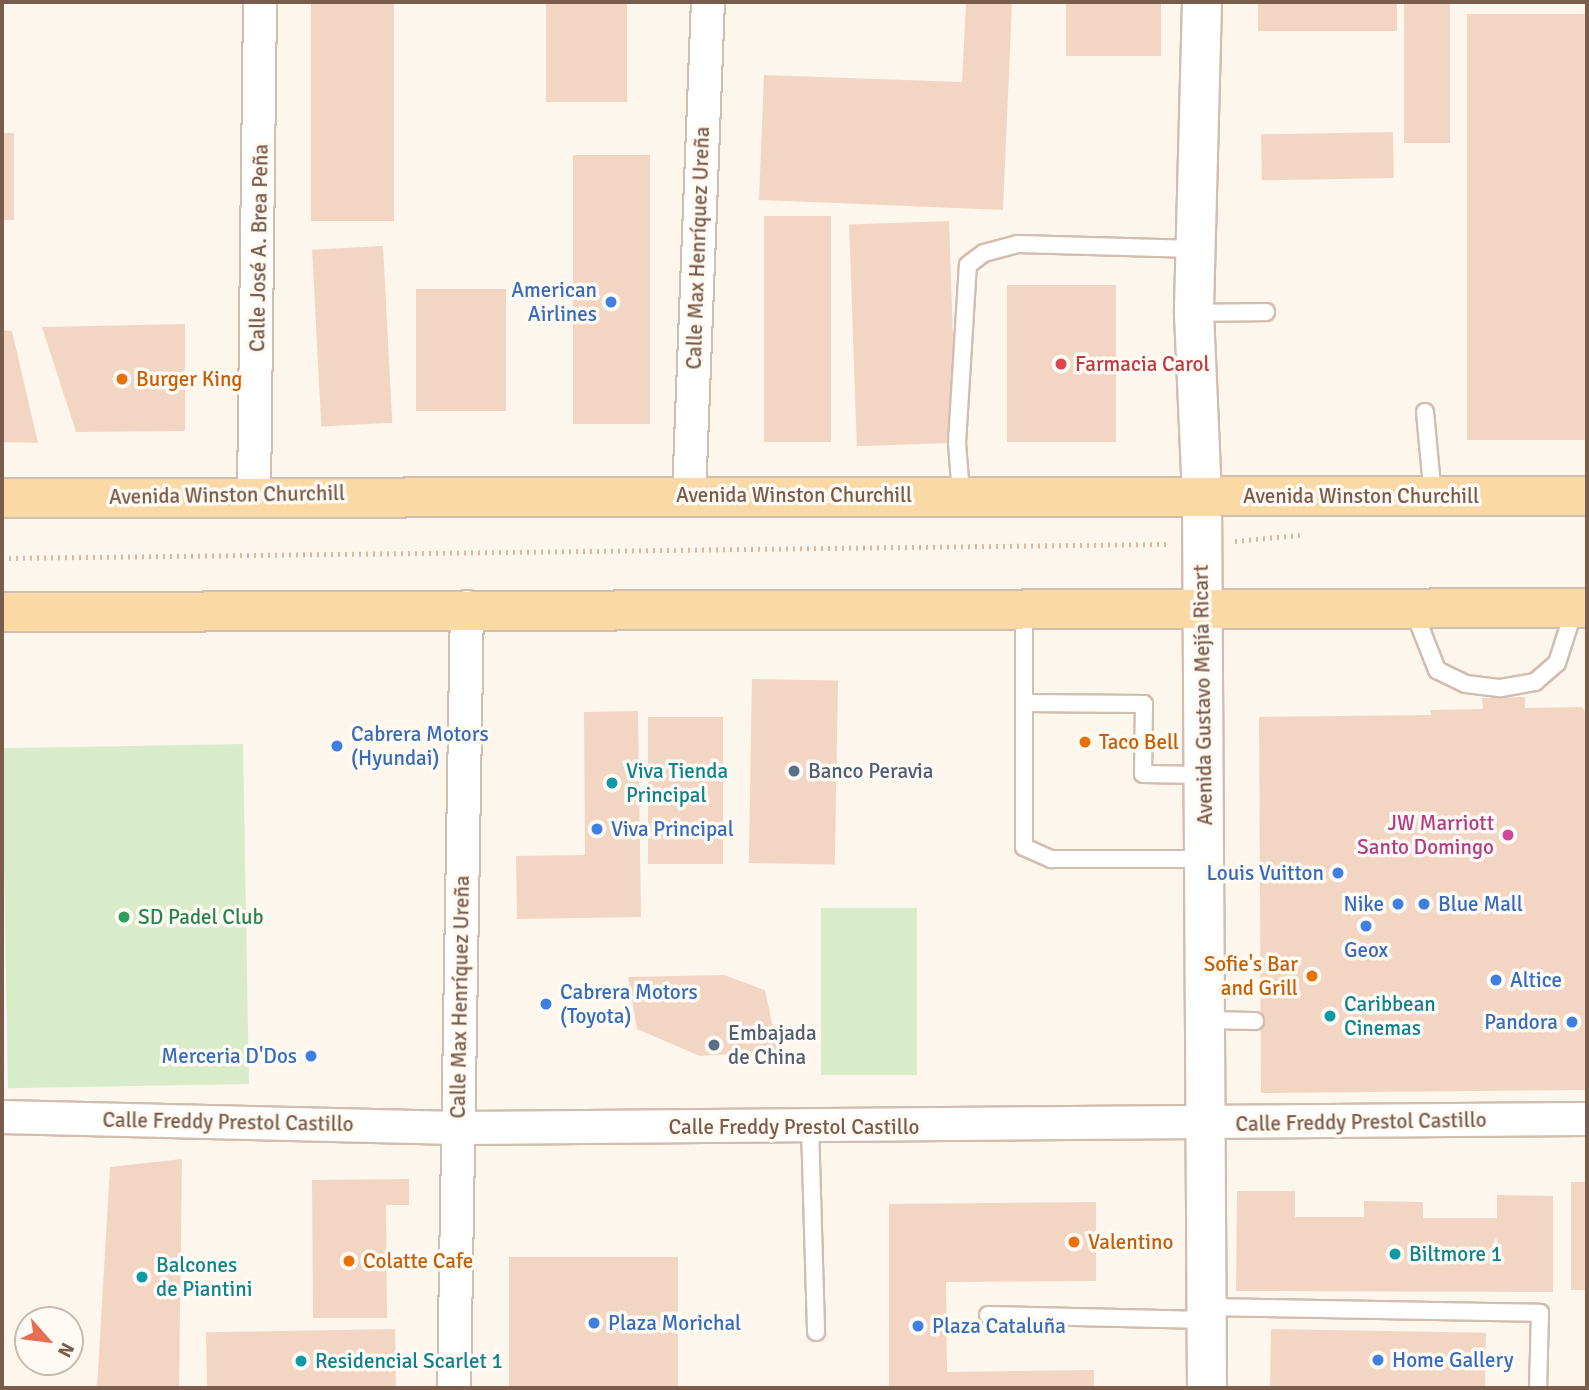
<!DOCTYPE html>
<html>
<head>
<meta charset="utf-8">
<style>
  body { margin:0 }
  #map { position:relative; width:1589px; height:1390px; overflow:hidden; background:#fdf6ec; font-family:Signika,sans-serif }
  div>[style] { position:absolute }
  .green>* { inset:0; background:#d8ecc9; transform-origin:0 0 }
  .building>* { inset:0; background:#f3d5c3; transform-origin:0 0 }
  .path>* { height:4.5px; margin-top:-2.25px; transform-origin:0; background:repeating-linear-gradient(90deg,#d9b8a5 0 2px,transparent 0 7px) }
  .roads { filter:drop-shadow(2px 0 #d1beb0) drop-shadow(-2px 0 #d1beb0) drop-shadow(0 2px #d1beb0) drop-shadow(0 -2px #d1beb0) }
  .service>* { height:16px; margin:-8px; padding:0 8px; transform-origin:8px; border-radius:8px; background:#fff }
  .minor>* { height:32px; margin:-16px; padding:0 16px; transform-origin:16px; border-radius:16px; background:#fff }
  .tertiary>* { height:38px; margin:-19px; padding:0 19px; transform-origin:19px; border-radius:19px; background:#fff }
  .primary>* { height:38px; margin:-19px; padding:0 19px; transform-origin:19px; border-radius:19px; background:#fbd9a5 }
  .dots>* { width:19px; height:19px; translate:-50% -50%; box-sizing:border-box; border:4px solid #fffaf3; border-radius:50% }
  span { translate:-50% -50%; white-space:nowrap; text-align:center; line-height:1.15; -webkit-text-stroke:7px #fffaf3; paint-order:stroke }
  .street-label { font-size:21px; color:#7a5c4d }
  .shop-label { font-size:21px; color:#366cbe }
  .right { translate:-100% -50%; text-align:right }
  .left { translate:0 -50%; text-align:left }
  .health-label { font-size:21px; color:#be3a42 }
  .food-label { font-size:21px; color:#c56008 }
  .culture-label { font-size:21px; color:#0d838f }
  .service-label { font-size:21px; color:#4e5e75 }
  .hotel-label { font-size:21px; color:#b23c85 }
  .leisure-label { font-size:21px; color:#27864d }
  .frame { position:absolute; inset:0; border:4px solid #7a5c4d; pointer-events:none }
  .north { position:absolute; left:14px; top:1306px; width:70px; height:70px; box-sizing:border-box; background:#fffaf3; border:2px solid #cabbb1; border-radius:50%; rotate:118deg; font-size:19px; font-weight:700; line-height:28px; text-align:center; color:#7a5c4d }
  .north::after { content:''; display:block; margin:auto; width:24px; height:32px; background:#e76f51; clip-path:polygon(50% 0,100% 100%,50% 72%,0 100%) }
</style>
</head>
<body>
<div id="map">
  <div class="green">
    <i style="left:243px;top:744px;width:340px;height:241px;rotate:89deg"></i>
    <i style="left:821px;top:908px;width:96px;height:167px"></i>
  </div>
  <div class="building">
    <i style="left:311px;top:2px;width:83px;height:219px"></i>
    <i style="left:546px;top:2px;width:81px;height:100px"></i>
    <i style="clip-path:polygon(966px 2px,1012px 2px,1003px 210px,759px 200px,764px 75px,962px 82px)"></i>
    <i style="left:1066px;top:2px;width:95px;height:54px"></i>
    <i style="left:1258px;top:2px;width:139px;height:29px"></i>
    <i style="left:1404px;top:2px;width:46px;height:141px"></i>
    <i style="left:1587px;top:14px;width:426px;height:120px;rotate:90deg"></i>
    <i style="left:1393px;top:132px;width:46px;height:132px;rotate:89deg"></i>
    <i style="left:2px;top:133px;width:12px;height:87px"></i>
    <i style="left:573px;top:155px;width:77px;height:269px"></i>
    <i style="left:764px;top:216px;width:67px;height:226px"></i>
    <i style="left:949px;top:221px;width:222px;height:100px;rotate:88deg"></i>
    <i style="left:383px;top:246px;width:177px;height:71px;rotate:87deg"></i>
    <i style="left:1007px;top:285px;width:109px;height:157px"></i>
    <i style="left:416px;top:289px;width:90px;height:122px"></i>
    <i style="clip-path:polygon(185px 324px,185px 431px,76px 432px,42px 327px)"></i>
    <i style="clip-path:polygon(2px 330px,12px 331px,38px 443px,2px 442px)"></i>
    <i style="left:752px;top:679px;width:86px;height:184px;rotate:1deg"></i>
    <i style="clip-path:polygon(1525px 697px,1525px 708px,1582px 707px,1587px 715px,1587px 1090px,1261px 1093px,1259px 717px,1431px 715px,1430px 710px,1483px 709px,1482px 698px)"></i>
    <i style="clip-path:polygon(638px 711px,641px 917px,517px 919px,516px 856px,585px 855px,584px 712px)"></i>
    <i style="left:723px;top:717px;width:147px;height:75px;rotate:90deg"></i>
    <i style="clip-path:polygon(724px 975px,765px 990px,778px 1051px,700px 1056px,637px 1029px,628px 977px)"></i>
    <i style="clip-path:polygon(182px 1159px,179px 1388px,97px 1388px,110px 1167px)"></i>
    <i style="clip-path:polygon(409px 1179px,409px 1205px,386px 1205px,387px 1318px,313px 1318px,312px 1180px)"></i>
    <i style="left:1571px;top:1182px;width:16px;height:108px"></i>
    <i style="clip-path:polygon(1237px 1191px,1295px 1191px,1295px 1217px,1364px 1217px,1364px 1201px,1423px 1202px,1423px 1218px,1497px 1218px,1497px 1195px,1553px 1196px,1553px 1292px,1236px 1291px)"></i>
    <i style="clip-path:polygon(1096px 1202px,1096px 1281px,946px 1282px,947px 1372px,1094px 1370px,1094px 1388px,889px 1388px,889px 1204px)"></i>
    <i style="left:678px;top:1257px;width:131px;height:169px;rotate:90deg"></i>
    <i style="left:395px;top:1329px;width:59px;height:189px;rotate:89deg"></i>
    <i style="left:1271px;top:1329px;width:215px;height:59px;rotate:1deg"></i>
  </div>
  <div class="path">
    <i style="left:1235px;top:541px;width:65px;rotate:-5.3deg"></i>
    <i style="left:2px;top:558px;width:1165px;rotate:-0.69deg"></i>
  </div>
  <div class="roads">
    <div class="service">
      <i style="left:1194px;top:313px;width:72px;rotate:-0.8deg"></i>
      <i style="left:1425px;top:412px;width:84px;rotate:84.6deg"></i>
      <i style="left:961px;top:494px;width:51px;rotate:-94.5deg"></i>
      <i style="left:957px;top:443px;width:178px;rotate:-86.5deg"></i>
      <i style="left:968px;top:265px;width:20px;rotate:-37deg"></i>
      <i style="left:984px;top:253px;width:35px;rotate:-15deg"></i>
      <i style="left:1018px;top:244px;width:178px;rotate:1.6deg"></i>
      <i style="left:1024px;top:608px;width:239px;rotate:90deg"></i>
      <i style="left:1024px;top:847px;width:30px;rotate:24deg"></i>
      <i style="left:1051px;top:859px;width:155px"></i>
      <i style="left:1413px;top:609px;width:66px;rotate:68.5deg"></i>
      <i style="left:1437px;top:670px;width:32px;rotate:26deg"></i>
      <i style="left:1466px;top:684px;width:35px;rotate:7deg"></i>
      <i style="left:1501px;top:688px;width:35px;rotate:-10deg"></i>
      <i style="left:1535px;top:682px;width:29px;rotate:-41deg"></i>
      <i style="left:1557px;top:663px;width:56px;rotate:-72.2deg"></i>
      <i style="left:1024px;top:703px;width:120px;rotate:0.5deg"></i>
      <i style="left:1144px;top:704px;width:70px;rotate:90.8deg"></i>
      <i style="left:1143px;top:774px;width:60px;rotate:1deg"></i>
      <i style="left:1208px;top:1020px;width:47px;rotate:1.2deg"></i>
      <i style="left:810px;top:1127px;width:205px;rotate:88.3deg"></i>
      <i style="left:1207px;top:1307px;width:333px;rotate:1deg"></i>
      <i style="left:1540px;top:1313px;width:75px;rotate:91.5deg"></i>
      <i style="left:988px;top:1315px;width:219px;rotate:1.3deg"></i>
    </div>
    <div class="minor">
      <i style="left:254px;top:494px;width:492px;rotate:-89.3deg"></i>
      <i style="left:689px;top:495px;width:493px;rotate:-87.8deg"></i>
      <i style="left:2px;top:1117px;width:455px;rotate:1.4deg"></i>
      <i style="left:457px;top:1128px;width:1130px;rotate:-0.46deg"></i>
      <i style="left:454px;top:1388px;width:781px;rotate:-89.05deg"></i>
    </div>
    <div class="tertiary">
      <i style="left:1202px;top:2px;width:311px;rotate:91.5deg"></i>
      <i style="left:1194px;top:313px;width:183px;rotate:87.5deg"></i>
      <i style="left:1202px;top:496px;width:892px;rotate:89.68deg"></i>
    </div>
    <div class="primary">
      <i style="left:2px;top:498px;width:1585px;rotate:-0.07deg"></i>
      <i style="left:2px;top:612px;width:1585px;rotate:-0.14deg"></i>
    </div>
  </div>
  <div class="dots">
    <i style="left:611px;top:302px;background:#3f7fe0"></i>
    <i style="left:1061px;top:364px;background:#e0444e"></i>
    <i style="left:122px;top:379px;background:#e8710a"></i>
    <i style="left:1085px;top:742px;background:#e8710a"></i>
    <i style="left:337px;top:746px;background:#3f7fe0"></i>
    <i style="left:794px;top:771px;background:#5c6f8a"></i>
    <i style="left:612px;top:783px;background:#0f9aa8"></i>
    <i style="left:597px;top:829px;background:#3f7fe0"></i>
    <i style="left:1508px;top:835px;background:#d1479c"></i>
    <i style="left:1338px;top:873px;background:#3f7fe0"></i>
    <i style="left:1398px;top:904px;background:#3f7fe0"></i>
    <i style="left:1424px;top:904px;background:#3f7fe0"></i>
    <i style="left:124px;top:917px;background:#2e9e5b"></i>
    <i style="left:1366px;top:926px;background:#3f7fe0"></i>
    <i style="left:1312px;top:976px;background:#e8710a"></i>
    <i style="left:1496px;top:980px;background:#3f7fe0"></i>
    <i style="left:546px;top:1004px;background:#3f7fe0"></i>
    <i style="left:1330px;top:1016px;background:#0f9aa8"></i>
    <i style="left:1572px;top:1022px;background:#3f7fe0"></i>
    <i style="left:714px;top:1045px;background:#5c6f8a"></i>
    <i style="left:311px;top:1056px;background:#3f7fe0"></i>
    <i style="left:1074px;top:1242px;background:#e8710a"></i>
    <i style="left:1395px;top:1254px;background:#0f9aa8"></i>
    <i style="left:349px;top:1261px;background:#e8710a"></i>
    <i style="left:142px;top:1277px;background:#0f9aa8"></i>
    <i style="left:594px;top:1323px;background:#3f7fe0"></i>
    <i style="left:918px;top:1326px;background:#3f7fe0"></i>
    <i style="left:1378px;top:1360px;background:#3f7fe0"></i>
    <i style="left:301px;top:1361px;background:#0f9aa8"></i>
  </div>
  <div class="street-label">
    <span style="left:259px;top:248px;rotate:-89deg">Calle José A. Brea Peña</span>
    <span style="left:698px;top:248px;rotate:-88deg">Calle Max Henríquez Ureña</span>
    <span style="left:227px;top:495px;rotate:-1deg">Avenida Winston Churchill</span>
    <span style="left:794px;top:495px">Avenida Winston Churchill</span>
    <span style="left:1361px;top:496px">Avenida Winston Churchill</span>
    <span style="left:1203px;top:695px;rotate:-91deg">Avenida Gustavo Mejía Ricart</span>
    <span style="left:460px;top:997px;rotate:-89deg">Calle Max Henríquez Ureña</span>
    <span style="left:228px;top:1122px;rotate:1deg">Calle Freddy Prestol Castillo</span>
    <span style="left:1361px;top:1122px;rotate:-1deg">Calle Freddy Prestol Castillo</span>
    <span style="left:794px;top:1127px">Calle Freddy Prestol Castillo</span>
  </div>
  <div class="shop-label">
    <span class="right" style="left:597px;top:302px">American<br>Airlines</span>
    <span class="left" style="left:351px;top:746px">Cabrera Motors<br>(Hyundai)</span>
    <span class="left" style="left:611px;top:829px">Viva Principal</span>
    <span class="right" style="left:1324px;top:873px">Louis Vuitton</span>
    <span class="right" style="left:1384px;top:904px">Nike</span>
    <span class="left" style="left:1438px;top:904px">Blue Mall</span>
    <span style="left:1366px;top:950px">Geox</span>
    <span class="left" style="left:1510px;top:980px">Altice</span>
    <span class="left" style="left:560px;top:1004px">Cabrera Motors<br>(Toyota)</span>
    <span class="right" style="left:1558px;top:1022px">Pandora</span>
    <span class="right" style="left:297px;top:1056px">Merceria D'Dos</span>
    <span class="left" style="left:608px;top:1323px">Plaza Morichal</span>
    <span class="left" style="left:932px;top:1326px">Plaza Cataluña</span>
    <span class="left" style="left:1392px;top:1360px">Home Gallery</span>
  </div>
  <div class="health-label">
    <span class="left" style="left:1075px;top:364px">Farmacia Carol</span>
  </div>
  <div class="food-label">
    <span class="left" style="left:136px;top:379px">Burger King</span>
    <span class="left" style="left:1099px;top:742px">Taco Bell</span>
    <span class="right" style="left:1298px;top:976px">Sofie's Bar<br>and Grill</span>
    <span class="left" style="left:1088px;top:1242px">Valentino</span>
    <span class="left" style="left:363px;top:1261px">Colatte Cafe</span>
  </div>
  <div class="culture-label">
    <span class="left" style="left:626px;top:783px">Viva Tienda<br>Principal</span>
    <span class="left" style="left:1344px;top:1016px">Caribbean<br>Cinemas</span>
    <span class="left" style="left:1409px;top:1254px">Biltmore 1</span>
    <span class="left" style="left:156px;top:1277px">Balcones<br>de Piantini</span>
    <span class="left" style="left:315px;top:1361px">Residencial Scarlet 1</span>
  </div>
  <div class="service-label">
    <span class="left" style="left:808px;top:771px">Banco Peravia</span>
    <span class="left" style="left:728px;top:1045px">Embajada<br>de China</span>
  </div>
  <div class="hotel-label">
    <span class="right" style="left:1494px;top:835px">JW Marriott<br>Santo Domingo</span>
  </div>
  <div class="leisure-label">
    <span class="left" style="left:138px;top:917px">SD Padel Club</span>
  </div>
  <div class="frame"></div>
  <div class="north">N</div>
</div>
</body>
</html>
